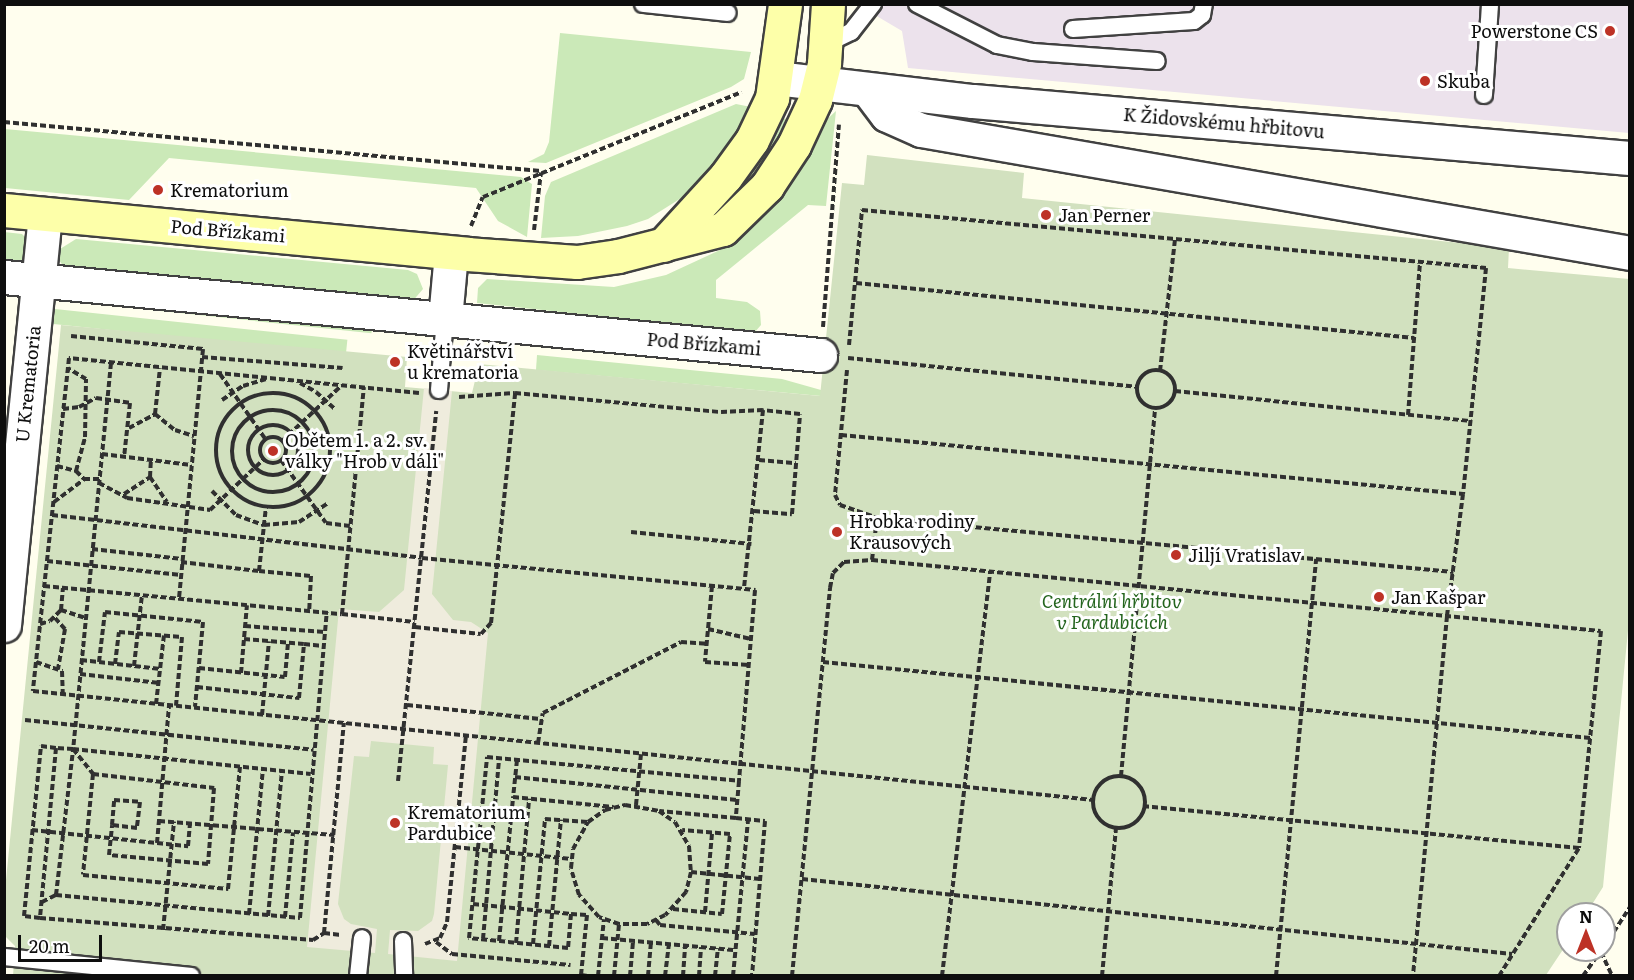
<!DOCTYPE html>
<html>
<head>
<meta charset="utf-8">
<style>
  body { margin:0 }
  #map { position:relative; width:1634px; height:980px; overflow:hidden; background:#fffeee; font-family:Literata,serif }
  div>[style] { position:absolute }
  .industrial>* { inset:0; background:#ece2ec }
  .green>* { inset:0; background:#cbe9b8; transform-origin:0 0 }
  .cemetery>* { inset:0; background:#d2e1bf }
  .plaza>* { inset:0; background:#efecdd }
  .path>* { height:4px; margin-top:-2px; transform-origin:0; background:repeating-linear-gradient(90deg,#303030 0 6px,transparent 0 9px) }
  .path>.ring { margin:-2px; padding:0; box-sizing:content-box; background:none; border:4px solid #303030; border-radius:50% }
  .roads { filter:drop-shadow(2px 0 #414141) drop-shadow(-2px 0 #414141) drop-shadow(0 2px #414141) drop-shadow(0 -2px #414141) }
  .lane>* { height:16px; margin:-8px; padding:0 8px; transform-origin:8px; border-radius:8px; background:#fff }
  .street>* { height:33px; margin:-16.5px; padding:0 16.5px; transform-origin:16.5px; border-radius:16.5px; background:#fff }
  .secondary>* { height:33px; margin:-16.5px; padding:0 16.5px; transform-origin:16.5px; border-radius:16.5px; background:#fdffa9 }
  .dots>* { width:16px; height:16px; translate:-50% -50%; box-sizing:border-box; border:3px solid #fff; border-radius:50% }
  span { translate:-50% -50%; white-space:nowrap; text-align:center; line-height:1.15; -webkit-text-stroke:6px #fff; paint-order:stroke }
  .poi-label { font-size:18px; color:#0e0e0e }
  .right { translate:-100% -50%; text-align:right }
  .left { translate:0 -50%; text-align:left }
  .street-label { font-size:18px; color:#0e0e0e }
  .park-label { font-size:18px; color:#24651e; font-style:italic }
  .frame { position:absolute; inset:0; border:6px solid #0e0e0e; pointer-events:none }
  .north { position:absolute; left:1556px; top:902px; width:60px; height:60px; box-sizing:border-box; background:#fff; border:2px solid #9f9f9f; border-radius:50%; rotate:0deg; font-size:16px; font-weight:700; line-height:24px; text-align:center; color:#0e0e0e }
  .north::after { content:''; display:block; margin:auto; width:21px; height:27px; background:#bd3226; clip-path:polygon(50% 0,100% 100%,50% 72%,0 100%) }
  .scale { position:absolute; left:18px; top:935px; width:84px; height:27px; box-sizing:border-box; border:3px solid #0e0e0e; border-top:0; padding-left:8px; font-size:18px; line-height:21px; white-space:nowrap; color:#0e0e0e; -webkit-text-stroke:4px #fff; paint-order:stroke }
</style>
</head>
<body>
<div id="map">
  <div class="industrial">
    <i style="clip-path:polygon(858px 5px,1629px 5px,1629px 133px,908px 68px,902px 31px)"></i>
  </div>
  <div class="green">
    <i style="clip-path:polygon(560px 33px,751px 52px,744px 79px,731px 87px,546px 163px,528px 162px,544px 154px,549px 142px)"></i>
    <i style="clip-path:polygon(736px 104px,751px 107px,732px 146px,686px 195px,648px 219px,627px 226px,578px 236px,541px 238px,545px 196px,551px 182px)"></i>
    <i style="clip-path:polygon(836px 111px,826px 206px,808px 205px,716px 280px,716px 298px,747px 302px,760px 311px,761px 325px,754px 333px,477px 303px,478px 288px,487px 279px,614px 287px,666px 275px,720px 250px,763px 216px,802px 164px,823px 123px)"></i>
    <i style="clip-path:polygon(780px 118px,789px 119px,776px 150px,726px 209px,694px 226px,723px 204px,751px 172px)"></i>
    <i style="clip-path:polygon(5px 129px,521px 177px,532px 184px,527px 237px,498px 221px,476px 188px,169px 158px,129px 200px,5px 188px)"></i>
    <i style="clip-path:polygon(4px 232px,22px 234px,27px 239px,29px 262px,5px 266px)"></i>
    <i style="clip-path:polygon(76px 239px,408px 270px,417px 274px,423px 289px,411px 303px,66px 270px,59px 260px,60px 249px)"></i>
    <i style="left:65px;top:293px;width:309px;height:8px;rotate:6deg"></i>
    <i style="left:55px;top:309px;width:294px;height:15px;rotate:6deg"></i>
    <i style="left:538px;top:339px;width:220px;height:8px;rotate:5deg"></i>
    <i style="clip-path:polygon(537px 355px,782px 379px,821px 390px,821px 396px,536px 370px)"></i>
  </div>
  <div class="cemetery">
    <i style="clip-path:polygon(867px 155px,1024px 173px,1022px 198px,1509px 248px,1508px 268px,1629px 279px,1630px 610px,1603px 887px,1586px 914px,1568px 914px,1568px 942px,1546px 975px,13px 976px,15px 946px,5px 936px,5px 890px,61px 325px,407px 357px,405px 387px,472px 393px,479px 364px,820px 396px,842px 183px,864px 185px)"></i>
  </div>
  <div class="plaza">
    <i style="clip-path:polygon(424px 388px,452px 391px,432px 594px,453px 620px,471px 622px,488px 633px,457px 961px,388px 954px,390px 930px,418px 931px,432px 921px,434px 914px,448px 765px,433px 764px,434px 747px,371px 741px,369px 757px,354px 756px,338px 904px,344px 919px,351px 924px,377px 929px,375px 953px,307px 947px,339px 609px,379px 612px,404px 590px)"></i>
  </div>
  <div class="path">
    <i style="left:4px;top:122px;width:539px;rotate:5.21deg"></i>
    <i style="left:471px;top:226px;width:31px;rotate:-68deg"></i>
    <i style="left:483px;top:197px;width:279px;rotate:-22.1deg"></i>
    <i style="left:534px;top:230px;width:58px;rotate:-83.1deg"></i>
    <i style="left:856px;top:283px;width:561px;rotate:5.63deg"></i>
    <i style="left:823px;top:327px;width:203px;rotate:-85.5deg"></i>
    <i style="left:71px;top:336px;width:133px;rotate:5.6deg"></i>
    <i style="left:203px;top:349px;width:250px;rotate:95.5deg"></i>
    <i style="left:849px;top:345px;width:136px;rotate:-84.5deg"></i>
    <i style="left:862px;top:210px;width:627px;rotate:5.31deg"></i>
    <i style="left:1486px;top:268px;width:227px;rotate:95.8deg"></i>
    <i style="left:202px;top:357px;width:141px;rotate:4.5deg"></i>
    <i style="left:848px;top:358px;width:290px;rotate:5.7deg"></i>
    <i style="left:111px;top:363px;width:388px;rotate:95.6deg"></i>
    <i style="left:73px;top:749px;width:17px;rotate:-177deg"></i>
    <i style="left:56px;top:748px;width:171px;rotate:95.4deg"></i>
    <i style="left:40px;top:918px;width:274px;rotate:4.6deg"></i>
    <i style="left:313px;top:940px;width:13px;rotate:-32deg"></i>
    <i style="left:324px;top:933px;width:211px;rotate:-84.6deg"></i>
    <i style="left:847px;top:370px;width:126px;rotate:95.5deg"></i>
    <i style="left:835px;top:495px;width:11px;rotate:63deg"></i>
    <i style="left:840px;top:505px;width:39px;rotate:19deg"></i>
    <i style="left:877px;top:518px;width:42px;rotate:96.8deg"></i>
    <i class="ring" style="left:1137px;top:370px;width:34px;height:34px"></i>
    <i style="left:1160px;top:371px;width:133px;rotate:-83.5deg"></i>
    <i style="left:220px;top:374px;width:80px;rotate:55.1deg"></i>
    <i style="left:300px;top:383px;width:18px;rotate:29deg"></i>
    <i style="left:316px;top:392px;width:25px;rotate:42deg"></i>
    <i style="left:1175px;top:391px;width:298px;rotate:5.8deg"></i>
    <i class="ring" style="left:216px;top:393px;width:110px;height:110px"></i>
    <i style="left:419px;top:393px;width:352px;rotate:-174.3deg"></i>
    <i style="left:69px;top:358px;width:335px;rotate:96.2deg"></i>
    <i style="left:33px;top:691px;width:1066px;rotate:5.87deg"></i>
    <i style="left:459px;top:397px;width:56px;rotate:-4.1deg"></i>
    <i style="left:515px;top:393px;width:207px;rotate:5.3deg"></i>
    <i style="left:721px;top:412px;width:42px;rotate:-2.7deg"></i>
    <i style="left:763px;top:410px;width:180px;rotate:96.1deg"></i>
    <i style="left:222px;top:400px;width:25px;rotate:-34deg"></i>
    <i style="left:243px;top:386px;width:24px;rotate:-17deg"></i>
    <i style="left:63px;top:409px;width:16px;rotate:-7deg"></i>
    <i style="left:79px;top:407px;width:19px;rotate:-28deg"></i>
    <i style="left:96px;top:398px;width:34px;rotate:8deg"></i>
    <i style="left:130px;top:403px;width:54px;rotate:96.3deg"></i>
    <i class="ring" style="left:232px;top:410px;width:78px;height:78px"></i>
    <i style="left:155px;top:414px;width:46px;rotate:-83.8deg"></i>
    <i style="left:1408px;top:415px;width:154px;rotate:-85.5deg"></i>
    <i class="ring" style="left:248px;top:425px;width:46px;height:46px"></i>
    <i style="left:129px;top:428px;width:30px;rotate:-28deg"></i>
    <i style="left:155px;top:414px;width:26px;rotate:39deg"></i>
    <i style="left:175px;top:430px;width:20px;rotate:18deg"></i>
    <i style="left:841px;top:435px;width:625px;rotate:5.42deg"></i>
    <i style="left:1463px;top:494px;width:123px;rotate:97.5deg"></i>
    <i style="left:1447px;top:616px;width:362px;rotate:95.4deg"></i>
    <i class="ring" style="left:260px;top:437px;width:22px;height:22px"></i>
    <i style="left:282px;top:441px;width:81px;rotate:-43deg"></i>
    <i style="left:102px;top:454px;width:90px;rotate:7deg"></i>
    <i style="left:281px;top:460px;width:77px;rotate:54.5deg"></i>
    <i style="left:326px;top:523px;width:24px;rotate:7deg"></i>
    <i style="left:759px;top:460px;width:37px;rotate:5deg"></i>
    <i style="left:57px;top:466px;width:20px;rotate:15deg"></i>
    <i style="left:76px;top:471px;width:35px;rotate:-75deg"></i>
    <i style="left:85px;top:437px;width:58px;rotate:-89deg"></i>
    <i style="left:86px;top:379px;width:21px;rotate:-149deg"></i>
    <i style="left:76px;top:471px;width:11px;rotate:45deg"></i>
    <i style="left:84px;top:479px;width:15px"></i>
    <i style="left:150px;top:477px;width:17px;rotate:-87deg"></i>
    <i style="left:99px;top:483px;width:32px;rotate:28deg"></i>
    <i style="left:127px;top:498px;width:84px;rotate:8.2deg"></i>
    <i style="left:210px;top:510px;width:74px;rotate:-43.4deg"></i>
    <i style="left:212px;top:491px;width:34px;rotate:45deg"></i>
    <i style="left:236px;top:515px;width:30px;rotate:20deg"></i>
    <i style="left:264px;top:525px;width:35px;rotate:-5deg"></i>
    <i style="left:299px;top:522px;width:35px;rotate:-33deg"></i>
    <i style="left:124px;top:494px;width:31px;rotate:-33deg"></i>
    <i style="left:150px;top:477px;width:30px;rotate:56deg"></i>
    <i style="left:54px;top:502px;width:38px;rotate:-37deg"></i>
    <i style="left:754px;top:511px;width:38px;rotate:5deg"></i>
    <i style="left:792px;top:514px;width:100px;rotate:-85.4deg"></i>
    <i style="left:800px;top:414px;width:37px;rotate:-174deg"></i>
    <i style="left:52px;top:515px;width:372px;rotate:6.6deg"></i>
    <i style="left:422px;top:558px;width:335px;rotate:5.5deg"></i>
    <i style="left:755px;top:590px;width:192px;rotate:94.8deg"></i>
    <i style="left:877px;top:518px;width:579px;rotate:5.36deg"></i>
    <i style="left:631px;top:532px;width:121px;rotate:5.7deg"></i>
    <i style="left:92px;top:549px;width:91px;rotate:6.3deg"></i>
    <i style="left:47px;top:561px;width:135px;rotate:6deg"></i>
    <i style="left:181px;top:562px;width:79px;rotate:6.6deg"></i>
    <i style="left:259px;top:571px;width:64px;rotate:-83.8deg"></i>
    <i style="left:259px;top:571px;width:52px;rotate:5.5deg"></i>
    <i style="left:311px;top:576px;width:34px;rotate:93deg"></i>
    <i style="left:44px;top:586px;width:299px;rotate:5.4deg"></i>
    <i style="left:342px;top:614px;width:228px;rotate:-84.5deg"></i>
    <i style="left:712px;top:586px;width:76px;rotate:95.3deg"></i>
    <i style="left:705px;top:662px;width:44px;rotate:3.9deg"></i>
    <i style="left:61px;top:610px;width:25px;rotate:18deg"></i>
    <i style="left:342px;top:614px;width:73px;rotate:6.3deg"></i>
    <i style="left:55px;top:618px;width:15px;rotate:48deg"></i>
    <i style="left:65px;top:629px;width:41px;rotate:99.9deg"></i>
    <i style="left:40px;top:624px;width:10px;rotate:-17deg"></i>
    <i style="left:50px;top:621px;width:16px;rotate:-45deg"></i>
    <i style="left:61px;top:610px;width:22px;rotate:-85deg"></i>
    <i style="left:245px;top:626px;width:80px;rotate:4.3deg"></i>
    <i style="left:415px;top:627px;width:66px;rotate:6.1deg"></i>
    <i style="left:481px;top:634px;width:15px;rotate:-48deg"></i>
    <i style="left:491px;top:623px;width:231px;rotate:-84deg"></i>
    <i style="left:708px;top:629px;width:44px;rotate:13.1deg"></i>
    <i style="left:244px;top:639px;width:60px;rotate:4.8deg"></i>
    <i style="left:81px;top:660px;width:80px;rotate:6.5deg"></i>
    <i style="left:36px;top:662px;width:28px;rotate:19deg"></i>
    <i style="left:62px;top:671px;width:23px;rotate:88deg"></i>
    <i style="left:99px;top:662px;width:50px;rotate:-83.2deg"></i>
    <i style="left:105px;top:612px;width:99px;rotate:5.8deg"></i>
    <i style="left:203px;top:622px;width:85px;rotate:95.4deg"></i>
    <i style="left:823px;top:662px;width:771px;rotate:5.66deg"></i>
    <i style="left:115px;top:664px;width:32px;rotate:-83deg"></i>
    <i style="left:119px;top:632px;width:63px;rotate:4.5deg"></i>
    <i style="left:182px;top:637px;width:69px;rotate:95deg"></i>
    <i style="left:134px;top:666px;width:71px;rotate:-83.6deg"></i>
    <i style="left:199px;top:668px;width:86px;rotate:6deg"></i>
    <i style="left:285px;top:677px;width:34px;rotate:-85deg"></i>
    <i style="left:241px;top:673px;width:68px;rotate:-85deg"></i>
    <i style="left:80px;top:674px;width:80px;rotate:6.5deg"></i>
    <i style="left:197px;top:687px;width:103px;rotate:6.2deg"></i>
    <i style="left:299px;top:698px;width:54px;rotate:-84.7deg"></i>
    <i style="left:304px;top:644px;width:19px;rotate:6deg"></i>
    <i style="left:156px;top:704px;width:69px;rotate:-83.4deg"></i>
    <i style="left:407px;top:705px;width:134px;rotate:6deg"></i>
    <i style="left:262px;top:715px;width:74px;rotate:-84.6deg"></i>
    <i style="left:25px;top:720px;width:290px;rotate:5.9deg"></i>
    <i style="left:538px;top:743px;width:30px;rotate:-81deg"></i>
    <i style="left:543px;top:713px;width:155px;rotate:-27.2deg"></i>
    <i style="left:681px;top:642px;width:26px;rotate:4deg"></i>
    <i style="left:73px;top:749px;width:32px;rotate:51deg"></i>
    <i style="left:93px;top:774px;width:122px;rotate:6.6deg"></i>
    <i style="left:214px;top:788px;width:76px;rotate:94.5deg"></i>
    <i style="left:208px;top:864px;width:99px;rotate:-174.8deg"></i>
    <i style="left:109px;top:855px;width:30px;rotate:-84deg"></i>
    <i style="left:112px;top:825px;width:25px;rotate:-85deg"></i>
    <i style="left:114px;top:800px;width:26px;rotate:4deg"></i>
    <i style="left:140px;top:802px;width:26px;rotate:97deg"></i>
    <i style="left:137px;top:828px;width:25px;rotate:-173deg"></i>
    <i style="left:73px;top:749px;width:239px;rotate:6deg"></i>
    <i style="left:517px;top:760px;width:37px;rotate:96deg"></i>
    <i style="left:513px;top:797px;width:101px;rotate:5.7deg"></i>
    <i style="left:93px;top:774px;width:101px;rotate:95.7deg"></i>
    <i style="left:83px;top:875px;width:146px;rotate:5.5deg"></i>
    <i style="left:228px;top:889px;width:124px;rotate:-84.4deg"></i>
    <i style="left:1121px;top:776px;width:370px;rotate:-84.7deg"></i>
    <i class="ring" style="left:1093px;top:776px;width:48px;height:48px"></i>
    <i style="left:515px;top:777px;width:223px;rotate:5.9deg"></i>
    <i style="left:398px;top:781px;width:372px;rotate:-84.1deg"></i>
    <i style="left:636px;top:805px;width:51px;rotate:-84.4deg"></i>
    <i style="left:736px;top:818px;width:29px;rotate:6deg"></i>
    <i style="left:765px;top:821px;width:156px;rotate:94.8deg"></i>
    <i style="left:159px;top:821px;width:176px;rotate:4.6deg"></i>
    <i style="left:32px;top:830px;width:157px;rotate:5.9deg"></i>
    <i style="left:188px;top:846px;width:23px;rotate:-85deg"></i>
    <i style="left:157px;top:843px;width:139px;rotate:-85deg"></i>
    <i style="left:455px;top:847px;width:117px;rotate:5.9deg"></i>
    <i style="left:691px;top:872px;width:69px;rotate:5.8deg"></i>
    <i style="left:802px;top:879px;width:714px;rotate:6.03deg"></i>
    <i style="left:56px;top:895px;width:146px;rotate:-83.3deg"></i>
    <i style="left:42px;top:902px;width:16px;rotate:-27deg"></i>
    <i style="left:56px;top:895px;width:245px;rotate:5.4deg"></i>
    <i style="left:300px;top:918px;width:307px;rotate:-85deg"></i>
    <i style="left:473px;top:904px;width:99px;rotate:5.8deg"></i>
    <i style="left:571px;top:914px;width:34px;rotate:95deg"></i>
    <i style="left:568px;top:948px;width:100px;rotate:-174.2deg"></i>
    <i style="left:469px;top:938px;width:182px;rotate:-84.3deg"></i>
    <i style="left:487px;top:757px;width:253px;rotate:5.4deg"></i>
    <i style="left:739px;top:781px;width:37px;rotate:95deg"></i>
    <i style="left:736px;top:818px;width:77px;rotate:-174.8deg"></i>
    <i style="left:673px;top:909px;width:49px;rotate:5.8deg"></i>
    <i style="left:722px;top:914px;width:80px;rotate:-84.3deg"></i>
    <i style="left:730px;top:834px;width:48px;rotate:-175.2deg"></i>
    <i style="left:705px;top:912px;width:79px;rotate:-84.9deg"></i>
    <i style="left:249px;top:914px;width:146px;rotate:-84.5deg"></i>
    <i style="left:571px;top:914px;width:16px;rotate:4deg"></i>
    <i style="left:587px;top:915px;width:60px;rotate:95.7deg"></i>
    <i style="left:581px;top:975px;width:7px;rotate:8deg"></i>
    <i style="left:268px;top:916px;width:146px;rotate:-84.5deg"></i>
    <i style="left:285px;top:917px;width:85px;rotate:-84.6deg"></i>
    <i style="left:40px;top:918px;width:16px;rotate:-173deg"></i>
    <i style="left:24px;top:916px;width:171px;rotate:-84.3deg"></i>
    <i style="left:41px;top:746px;width:15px;rotate:8deg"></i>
    <i style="left:656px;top:920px;width:6px;rotate:51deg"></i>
    <i style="left:660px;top:925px;width:95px;rotate:5.4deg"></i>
    <i style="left:163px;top:930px;width:109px;rotate:-84.2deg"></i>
    <i style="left:324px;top:933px;width:17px;rotate:7deg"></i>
    <i style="left:602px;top:938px;width:134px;rotate:5.2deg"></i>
    <i style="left:483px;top:939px;width:182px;rotate:-84.9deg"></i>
    <i style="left:499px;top:941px;width:145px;rotate:-84.4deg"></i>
    <i style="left:436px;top:942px;width:20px;rotate:37deg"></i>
    <i style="left:452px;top:954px;width:119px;rotate:5.3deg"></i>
    <i style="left:516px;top:943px;width:145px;rotate:-84.8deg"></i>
    <i style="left:425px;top:944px;width:16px;rotate:-22deg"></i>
    <i style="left:440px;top:938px;width:17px;rotate:-66deg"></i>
    <i style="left:447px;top:922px;width:188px;rotate:-84.2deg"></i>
    <i style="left:533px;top:944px;width:126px;rotate:-84.5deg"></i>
    <i style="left:545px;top:819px;width:43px;rotate:4deg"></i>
    <i style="left:588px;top:822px;width:21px;rotate:-35deg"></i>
    <i style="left:605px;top:810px;width:21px;rotate:-14deg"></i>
    <i style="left:625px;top:805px;width:35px;rotate:10deg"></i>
    <i style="left:659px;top:811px;width:19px;rotate:35deg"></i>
    <i style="left:675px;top:822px;width:28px;rotate:60deg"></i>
    <i style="left:689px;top:846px;width:26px;rotate:86deg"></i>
    <i style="left:691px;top:872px;width:21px;rotate:104deg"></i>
    <i style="left:686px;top:892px;width:31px;rotate:132deg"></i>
    <i style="left:665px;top:915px;width:20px;rotate:153deg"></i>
    <i style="left:647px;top:924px;width:28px;rotate:180deg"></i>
    <i style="left:619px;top:924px;width:21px;rotate:-161deg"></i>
    <i style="left:599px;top:917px;width:30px;rotate:-132deg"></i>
    <i style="left:579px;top:895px;width:28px;rotate:-107deg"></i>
    <i style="left:571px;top:868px;width:19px;rotate:-84deg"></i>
    <i style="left:573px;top:849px;width:31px;rotate:-61deg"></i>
    <i style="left:549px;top:946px;width:127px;rotate:-84.6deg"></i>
    <i style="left:1604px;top:947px;width:48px;rotate:-57deg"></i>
    <i style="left:1601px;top:952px;width:26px;rotate:65deg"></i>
    <i style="left:598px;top:976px;width:57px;rotate:-84deg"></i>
    <i style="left:614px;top:976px;width:52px;rotate:-84.5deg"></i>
    <i style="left:630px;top:976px;width:35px;rotate:-85deg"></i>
    <i style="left:648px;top:976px;width:34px;rotate:-85deg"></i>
    <i style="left:665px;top:976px;width:32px;rotate:-83deg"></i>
    <i style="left:683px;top:976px;width:30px;rotate:-86deg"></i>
    <i style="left:699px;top:976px;width:29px;rotate:-86deg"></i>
    <i style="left:715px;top:976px;width:28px;rotate:-84deg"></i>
    <i style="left:733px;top:976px;width:158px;rotate:-84.5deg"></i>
    <i style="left:792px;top:976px;width:390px;rotate:-84.4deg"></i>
    <i style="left:830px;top:588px;width:15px;rotate:-79deg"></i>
    <i style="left:833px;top:573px;width:16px;rotate:-45deg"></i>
    <i style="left:844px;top:562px;width:28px;rotate:-4deg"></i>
    <i style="left:872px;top:560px;width:732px;rotate:5.56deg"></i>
    <i style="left:1601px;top:631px;width:218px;rotate:95.8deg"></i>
    <i style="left:1579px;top:848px;width:436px;rotate:-174.5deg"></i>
    <i style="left:942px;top:976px;width:408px;rotate:-83.2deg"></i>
    <i style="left:1102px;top:976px;width:149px;rotate:-84.6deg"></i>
    <i style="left:1276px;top:976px;width:419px;rotate:-84.5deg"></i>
    <i style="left:1499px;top:976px;width:151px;rotate:-58deg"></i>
    <i style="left:1583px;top:976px;width:32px;rotate:-55deg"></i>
  </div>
  <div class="roads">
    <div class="lane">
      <i style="left:643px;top:4px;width:85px;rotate:6deg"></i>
      <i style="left:917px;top:4px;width:90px;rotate:27.1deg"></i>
      <i style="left:997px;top:45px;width:37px;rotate:11deg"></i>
      <i style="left:1033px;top:52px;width:124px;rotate:4.2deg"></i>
      <i style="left:1073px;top:29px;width:121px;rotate:-3.8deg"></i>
      <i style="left:1194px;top:21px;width:10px;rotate:-37deg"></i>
      <i style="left:1202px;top:15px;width:11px;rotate:-80deg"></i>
      <i style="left:826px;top:44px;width:28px;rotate:-26deg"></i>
      <i style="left:851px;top:32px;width:36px;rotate:-52deg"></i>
      <i style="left:1484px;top:95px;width:91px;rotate:-86.2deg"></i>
      <i style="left:439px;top:390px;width:71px;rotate:-85.2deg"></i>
      <i style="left:403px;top:941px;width:35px;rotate:88deg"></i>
      <i style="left:4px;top:957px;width:188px;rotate:5.8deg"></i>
      <i style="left:358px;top:976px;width:38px;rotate:-84deg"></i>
    </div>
    <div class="street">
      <i style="left:776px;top:78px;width:198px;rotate:6.7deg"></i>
      <i style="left:973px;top:101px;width:659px;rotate:4.96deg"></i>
      <i style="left:868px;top:90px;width:31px;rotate:53deg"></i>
      <i style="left:887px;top:115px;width:37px;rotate:24deg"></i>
      <i style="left:921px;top:130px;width:720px;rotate:9.84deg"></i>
      <i style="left:4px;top:277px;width:820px;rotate:5.46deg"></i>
      <i style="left:445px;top:319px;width:66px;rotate:-84.8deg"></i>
      <i style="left:4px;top:625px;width:413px;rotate:-84.3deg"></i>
    </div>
    <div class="secondary">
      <i style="left:4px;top:210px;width:465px;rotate:5.4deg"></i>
      <i style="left:467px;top:254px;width:110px;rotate:4.2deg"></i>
      <i style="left:577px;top:262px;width:41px;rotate:-8.3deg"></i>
      <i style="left:618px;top:256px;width:108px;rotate:-14.4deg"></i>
      <i style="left:723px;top:229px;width:62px;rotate:-44.3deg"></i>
      <i style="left:767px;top:186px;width:49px;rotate:-56.6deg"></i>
      <i style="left:794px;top:145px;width:50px;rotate:-65deg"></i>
      <i style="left:815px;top:100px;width:38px;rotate:-76deg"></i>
      <i style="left:824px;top:63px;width:59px;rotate:-86.1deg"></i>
      <i style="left:663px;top:245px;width:93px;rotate:-47.6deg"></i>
      <i style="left:726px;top:176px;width:44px;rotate:-54.2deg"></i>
      <i style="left:752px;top:140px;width:47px;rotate:-64.5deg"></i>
      <i style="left:772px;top:98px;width:95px;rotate:-82.1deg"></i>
    </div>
  </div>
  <div class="dots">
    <i style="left:1610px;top:31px;background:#bd3226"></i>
    <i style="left:1425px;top:81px;background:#bd3226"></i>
    <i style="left:158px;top:190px;background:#bd3226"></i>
    <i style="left:1046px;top:215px;background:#bd3226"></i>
    <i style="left:395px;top:362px;background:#bd3226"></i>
    <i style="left:273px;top:451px;background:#bd3226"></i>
    <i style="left:837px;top:532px;background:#bd3226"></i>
    <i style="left:1176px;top:555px;background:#bd3226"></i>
    <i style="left:1379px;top:597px;background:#bd3226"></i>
    <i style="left:395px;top:823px;background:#bd3226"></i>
  </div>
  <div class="poi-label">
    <span class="right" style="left:1598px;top:31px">Powerstone CS</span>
    <span class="left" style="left:1437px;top:81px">Skuba</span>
    <span class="left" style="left:170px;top:190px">Krematorium</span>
    <span class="left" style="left:1058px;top:215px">Jan Perner</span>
    <span class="left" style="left:407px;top:362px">Květinářství<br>u krematoria</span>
    <span class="left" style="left:285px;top:451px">Obětem 1. a 2. sv.<br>války "Hrob v dáli"</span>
    <span class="left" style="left:849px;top:532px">Hrobka rodiny<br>Krausových</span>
    <span class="left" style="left:1188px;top:555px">Jiljí Vratislav</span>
    <span class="left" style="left:1391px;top:597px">Jan Kašpar</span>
    <span class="left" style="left:407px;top:823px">Krematorium<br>Pardubice</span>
  </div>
  <div class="street-label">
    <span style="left:1224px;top:123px;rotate:5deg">K Židovskému hřbitovu</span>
    <span style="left:228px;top:231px;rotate:5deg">Pod Břízkami</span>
    <span style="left:704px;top:344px;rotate:5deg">Pod Břízkami</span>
    <span style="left:28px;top:384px;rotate:-84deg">U Krematoria</span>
  </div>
  <div class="park-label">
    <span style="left:1112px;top:612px">Centrální hřbitov<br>v Pardubicích</span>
  </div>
  <div class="frame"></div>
  <div class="north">N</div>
  <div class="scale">20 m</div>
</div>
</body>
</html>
